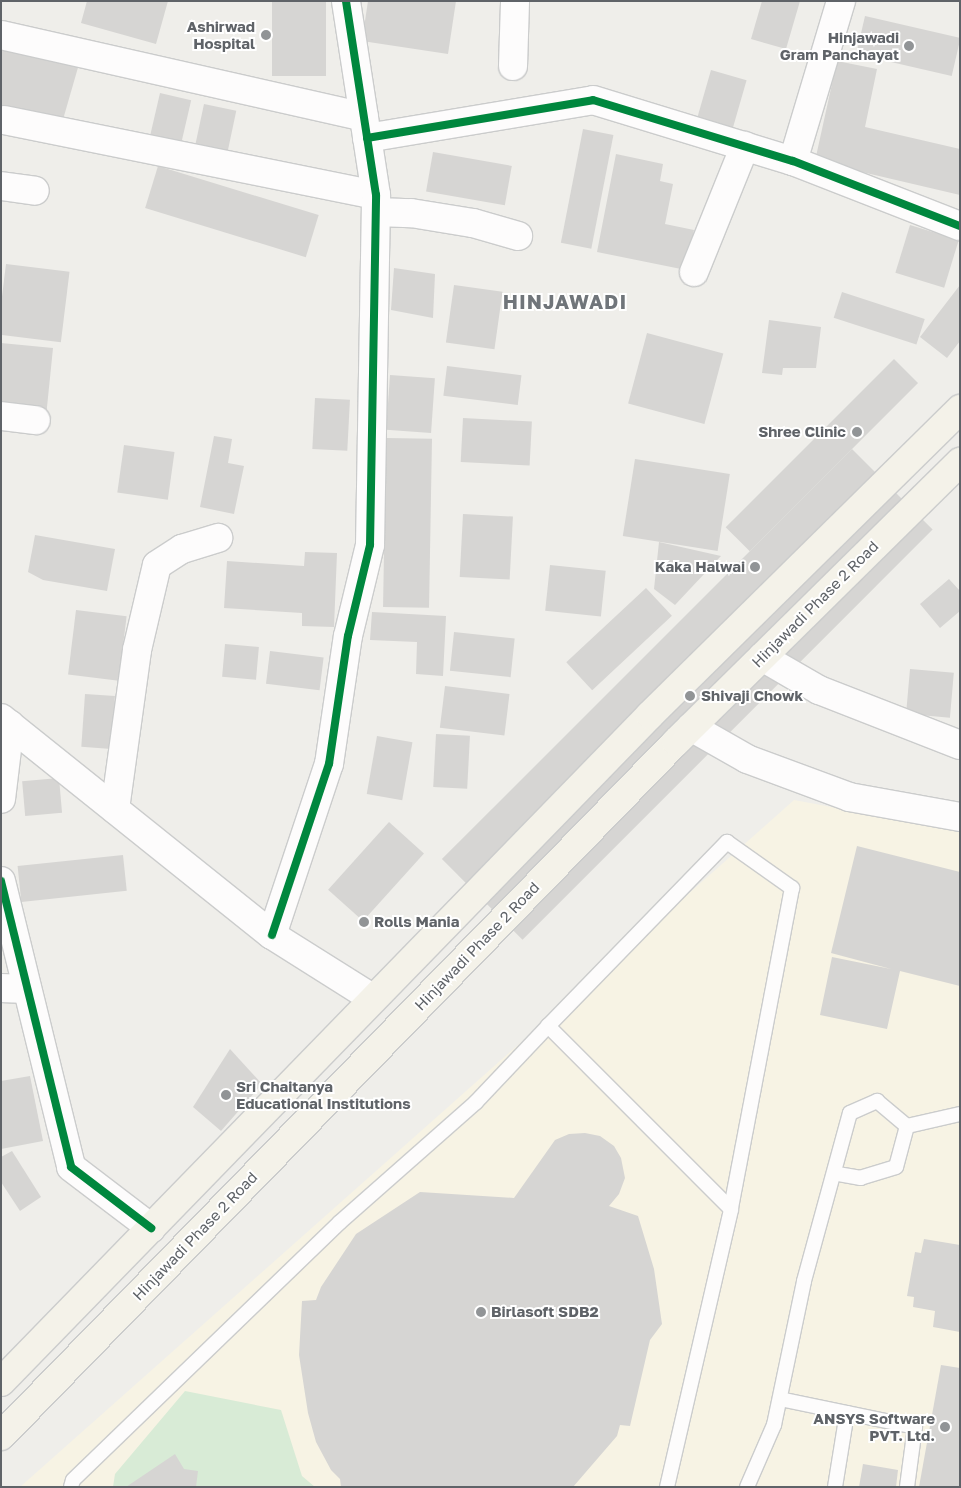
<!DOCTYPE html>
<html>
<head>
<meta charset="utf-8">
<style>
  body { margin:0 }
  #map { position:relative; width:961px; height:1488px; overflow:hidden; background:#efeeea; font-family:"Golos Text",sans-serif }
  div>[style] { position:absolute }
  .commercial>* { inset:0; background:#f7f3e4 }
  .green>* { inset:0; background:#d8ebd6 }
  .building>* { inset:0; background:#d6d5d3; transform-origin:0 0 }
  .roads { filter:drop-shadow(1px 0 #cbcccc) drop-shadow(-1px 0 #cbcccc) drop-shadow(0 1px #cbcccc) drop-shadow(0 -1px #cbcccc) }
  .lane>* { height:14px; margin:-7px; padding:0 7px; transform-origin:7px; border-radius:7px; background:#fdfcfc }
  .street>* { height:28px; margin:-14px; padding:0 14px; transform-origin:14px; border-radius:14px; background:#fdfcfc }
  .primary>* { height:28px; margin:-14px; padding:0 14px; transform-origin:14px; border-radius:14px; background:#f4f2e9 }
  .cycleway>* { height:8px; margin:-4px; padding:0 4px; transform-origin:4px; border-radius:4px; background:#00873e }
  .dots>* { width:14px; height:14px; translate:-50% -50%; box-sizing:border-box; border:2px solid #fff; border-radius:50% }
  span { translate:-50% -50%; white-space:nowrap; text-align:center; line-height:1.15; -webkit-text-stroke:4px #fff; paint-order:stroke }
  .poi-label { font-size:15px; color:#5f6368; font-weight:700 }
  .right { translate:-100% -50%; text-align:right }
  .left { translate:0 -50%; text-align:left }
  .street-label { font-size:15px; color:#5f6368 }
  .district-label { font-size:20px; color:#70757a; font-weight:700; letter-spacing:1px }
  .frame { position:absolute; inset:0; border:2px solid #5f6368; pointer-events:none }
</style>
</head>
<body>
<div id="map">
  <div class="commercial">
    <i style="clip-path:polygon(794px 800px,960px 831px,960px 1487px,20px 1487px)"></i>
  </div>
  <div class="green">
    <i style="clip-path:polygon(185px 1391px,281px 1410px,302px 1476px,315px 1487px,113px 1487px,115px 1474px)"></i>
  </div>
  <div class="building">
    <i style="clip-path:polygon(87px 1px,168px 1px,156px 44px,81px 23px)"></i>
    <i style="left:272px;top:1px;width:54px;height:75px"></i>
    <i style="clip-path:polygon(368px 1px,456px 1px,448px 54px,362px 41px)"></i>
    <i style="clip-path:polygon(762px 1px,800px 1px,786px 49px,751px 39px)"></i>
    <i style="left:865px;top:16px;width:98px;height:39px;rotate:13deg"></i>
    <i style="clip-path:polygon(1px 42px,79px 64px,62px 123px,1px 106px)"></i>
    <i style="clip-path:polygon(837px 61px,877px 69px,865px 127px,960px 149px,960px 195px,815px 161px)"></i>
    <i style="left:711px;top:70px;width:37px;height:50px;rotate:16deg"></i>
    <i style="left:160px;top:93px;width:32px;height:54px;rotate:13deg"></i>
    <i style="left:204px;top:104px;width:33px;height:54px;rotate:12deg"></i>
    <i style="left:583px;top:129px;width:31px;height:116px;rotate:11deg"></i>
    <i style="left:433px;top:152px;width:80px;height:40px;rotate:10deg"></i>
    <i style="clip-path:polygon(616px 154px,663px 164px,660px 181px,673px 184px,665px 224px,694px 230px,686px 270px,597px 252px)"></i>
    <i style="left:158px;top:166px;width:168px;height:44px;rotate:17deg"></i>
    <i style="left:910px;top:225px;width:51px;height:50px;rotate:17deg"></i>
    <i style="left:6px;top:264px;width:64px;height:71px;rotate:7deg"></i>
    <i style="clip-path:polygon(394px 268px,435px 274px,433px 318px,391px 310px)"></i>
    <i style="left:454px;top:285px;width:49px;height:58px;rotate:8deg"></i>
    <i style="clip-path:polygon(960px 285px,960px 341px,947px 358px,920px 337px)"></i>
    <i style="left:842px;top:292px;width:87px;height:27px;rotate:18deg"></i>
    <i style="clip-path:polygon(769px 320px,821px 327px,816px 368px,783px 368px,782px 375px,762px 373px)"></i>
    <i style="left:647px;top:333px;width:79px;height:73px;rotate:15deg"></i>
    <i style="clip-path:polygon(1px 343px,53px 348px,46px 417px,1px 412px)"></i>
    <i style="left:894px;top:359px;width:34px;height:238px;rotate:45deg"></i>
    <i style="left:447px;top:366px;width:75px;height:30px;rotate:7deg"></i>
    <i style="left:390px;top:375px;width:45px;height:55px;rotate:4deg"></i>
    <i style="left:315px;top:398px;width:35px;height:51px;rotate:3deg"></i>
    <i style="left:463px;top:418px;width:69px;height:44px;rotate:3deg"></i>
    <i style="clip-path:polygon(214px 436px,232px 439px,228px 463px,244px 466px,234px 514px,200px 507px)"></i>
    <i style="left:386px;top:438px;width:46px;height:169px;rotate:1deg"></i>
    <i style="left:124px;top:445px;width:51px;height:48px;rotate:8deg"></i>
    <i style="left:852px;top:449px;width:114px;height:580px;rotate:45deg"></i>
    <i style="left:635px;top:459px;width:96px;height:78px;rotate:9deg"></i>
    <i style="left:463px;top:514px;width:50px;height:63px;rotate:3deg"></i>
    <i style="clip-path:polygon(35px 535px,115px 549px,107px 591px,43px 580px,28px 572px)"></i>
    <i style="clip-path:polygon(659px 542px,721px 556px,675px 605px,654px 589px)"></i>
    <i style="clip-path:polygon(305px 552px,337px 553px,334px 627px,302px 626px,302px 613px,224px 608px,227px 561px,304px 566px)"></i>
    <i style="left:550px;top:565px;width:56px;height:46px;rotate:6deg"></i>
    <i style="clip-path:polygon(949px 579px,960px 591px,960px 611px,940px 628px,920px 604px)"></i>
    <i style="left:646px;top:588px;width:38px;height:109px;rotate:47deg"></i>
    <i style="left:76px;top:610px;width:51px;height:65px;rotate:7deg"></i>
    <i style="clip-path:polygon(372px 612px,446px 616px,443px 676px,416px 674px,417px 642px,370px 640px)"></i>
    <i style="left:454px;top:632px;width:61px;height:39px;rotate:6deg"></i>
    <i style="left:225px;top:644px;width:34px;height:33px;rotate:5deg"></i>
    <i style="left:270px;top:651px;width:54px;height:33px;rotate:7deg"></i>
    <i style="left:910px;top:669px;width:44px;height:45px;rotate:5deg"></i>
    <i style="left:445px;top:686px;width:65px;height:42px;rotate:7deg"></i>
    <i style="left:85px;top:694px;width:30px;height:53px;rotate:4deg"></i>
    <i style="left:436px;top:734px;width:34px;height:53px;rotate:3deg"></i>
    <i style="left:377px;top:736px;width:36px;height:59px;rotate:10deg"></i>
    <i style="left:59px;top:778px;width:35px;height:37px;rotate:85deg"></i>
    <i style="left:389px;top:822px;width:47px;height:91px;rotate:42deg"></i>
    <i style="clip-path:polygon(857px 846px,960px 872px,960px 986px,900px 971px,887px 1029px,820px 1015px,832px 957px,891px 969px,831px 953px)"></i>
    <i style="left:123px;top:855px;width:36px;height:106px;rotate:84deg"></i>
    <i style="clip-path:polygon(230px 1049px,262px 1084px,221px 1131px,193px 1107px)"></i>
    <i style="clip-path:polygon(30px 1076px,43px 1141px,1px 1149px,1px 1081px)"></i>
    <i style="clip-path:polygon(585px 1133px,600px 1136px,614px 1146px,621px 1158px,625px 1178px,619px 1194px,609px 1206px,638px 1216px,654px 1269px,662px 1324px,650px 1340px,630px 1426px,620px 1425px,617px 1436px,573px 1487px,341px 1487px,340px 1479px,331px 1470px,316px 1442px,308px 1413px,299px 1355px,302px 1301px,316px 1300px,321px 1287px,356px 1234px,420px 1192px,514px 1198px,555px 1140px,569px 1134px)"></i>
    <i style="clip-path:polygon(12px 1151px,41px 1197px,20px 1211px,1px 1182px,1px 1157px)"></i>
    <i style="clip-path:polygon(924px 1239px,960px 1245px,960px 1332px,933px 1327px,935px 1311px,913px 1307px,914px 1297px,907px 1296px,915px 1252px,921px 1253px)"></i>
    <i style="clip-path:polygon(941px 1365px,960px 1368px,960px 1487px,919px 1487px)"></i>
    <i style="clip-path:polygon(175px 1454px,184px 1469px,198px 1471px,196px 1487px,126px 1487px)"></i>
    <i style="clip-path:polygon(863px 1464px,898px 1470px,896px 1487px,859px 1487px)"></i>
  </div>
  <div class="roads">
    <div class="lane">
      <i style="left:907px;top:1126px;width:54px;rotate:-12.8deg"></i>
      <i style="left:780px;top:1399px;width:138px;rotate:11.7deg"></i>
      <i style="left:915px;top:1427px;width:61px;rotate:97.6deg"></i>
      <i style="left:71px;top:1487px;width:7px;rotate:-74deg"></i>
      <i style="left:73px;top:1480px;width:371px;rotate:-44deg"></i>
      <i style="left:340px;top:1222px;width:181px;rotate:-41.4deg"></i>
      <i style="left:476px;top:1102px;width:105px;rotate:-46.5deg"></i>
      <i style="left:548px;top:1026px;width:257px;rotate:-45.8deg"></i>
      <i style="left:727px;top:842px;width:80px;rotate:35.3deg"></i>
      <i style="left:792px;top:888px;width:327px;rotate:100.8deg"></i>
      <i style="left:731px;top:1209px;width:259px;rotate:-135deg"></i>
      <i style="left:667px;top:1487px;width:285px;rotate:-77deg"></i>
      <i style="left:747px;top:1487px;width:68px;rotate:-66.5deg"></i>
      <i style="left:774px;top:1425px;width:147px;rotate:-78.2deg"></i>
      <i style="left:804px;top:1281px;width:174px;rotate:-74.7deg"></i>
      <i style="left:850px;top:1113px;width:30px;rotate:-24deg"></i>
      <i style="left:877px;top:1101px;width:39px;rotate:40deg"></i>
      <i style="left:907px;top:1126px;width:42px;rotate:105deg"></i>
      <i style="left:896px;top:1167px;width:37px;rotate:163deg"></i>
      <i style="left:861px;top:1178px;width:27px;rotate:-170deg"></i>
      <i style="left:835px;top:1487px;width:75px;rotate:-80.8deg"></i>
    </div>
    <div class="street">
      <i style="left:1px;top:35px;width:372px;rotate:12.7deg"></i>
      <i style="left:513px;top:66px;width:65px;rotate:-88.2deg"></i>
      <i style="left:4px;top:120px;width:379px;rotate:11.4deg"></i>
      <i style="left:367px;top:138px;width:229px;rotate:-9.5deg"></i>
      <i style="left:593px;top:100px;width:209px;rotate:17deg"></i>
      <i style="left:793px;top:161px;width:179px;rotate:21.3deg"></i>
      <i style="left:793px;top:161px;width:167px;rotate:-73.3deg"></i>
      <i style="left:1px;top:186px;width:34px;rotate:8deg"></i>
      <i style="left:376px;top:212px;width:35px;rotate:2deg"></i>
      <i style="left:411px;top:213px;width:63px;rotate:9.2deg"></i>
      <i style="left:473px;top:223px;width:47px;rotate:16.1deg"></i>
      <i style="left:694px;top:272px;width:136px;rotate:-68deg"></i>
      <i style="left:1px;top:416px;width:35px;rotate:7deg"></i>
      <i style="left:762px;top:657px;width:66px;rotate:30.1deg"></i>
      <i style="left:819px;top:690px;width:151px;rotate:21.3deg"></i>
      <i style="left:1px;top:718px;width:347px;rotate:38.7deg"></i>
      <i style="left:272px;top:935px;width:118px;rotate:32.2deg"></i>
      <i style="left:691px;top:727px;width:64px;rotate:29.7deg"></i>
      <i style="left:747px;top:759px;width:109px;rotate:20.4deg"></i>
      <i style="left:849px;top:797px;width:113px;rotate:10.2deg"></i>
      <i style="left:1px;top:799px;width:75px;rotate:-83.1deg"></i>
      <i style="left:115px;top:809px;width:161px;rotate:-82.1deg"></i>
      <i style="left:137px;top:650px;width:87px;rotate:-76.8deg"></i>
      <i style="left:157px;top:565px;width:30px;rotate:-33deg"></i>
      <i style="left:182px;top:549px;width:38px;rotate:-17deg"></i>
      <i style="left:1px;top:881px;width:294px;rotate:76.2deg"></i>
      <i style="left:71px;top:1167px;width:101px;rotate:37.3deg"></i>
      <i style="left:272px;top:935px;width:180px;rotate:-71.6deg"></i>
      <i style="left:329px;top:764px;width:129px;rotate:-81.6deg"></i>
      <i style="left:348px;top:636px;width:94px;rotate:-76.4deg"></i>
      <i style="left:370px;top:545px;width:350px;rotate:-89deg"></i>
      <i style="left:376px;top:195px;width:196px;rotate:-98.8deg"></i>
      <i style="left:1px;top:988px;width:26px;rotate:2deg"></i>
    </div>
    <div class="primary">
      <i style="left:1px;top:1382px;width:931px;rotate:-45.78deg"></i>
      <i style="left:650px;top:715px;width:436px;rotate:-44.6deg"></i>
      <i style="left:1px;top:1436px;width:968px;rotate:-45.8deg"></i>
      <i style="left:676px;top:742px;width:399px;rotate:-44.6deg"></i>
    </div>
  </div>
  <div class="cycleway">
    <i style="left:367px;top:138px;width:229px;rotate:-9.5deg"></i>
    <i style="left:593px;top:100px;width:209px;rotate:17deg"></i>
    <i style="left:793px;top:161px;width:179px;rotate:21.3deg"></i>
    <i style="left:1px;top:881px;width:294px;rotate:76.2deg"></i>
    <i style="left:71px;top:1167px;width:101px;rotate:37.3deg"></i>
    <i style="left:272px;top:935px;width:180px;rotate:-71.6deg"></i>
    <i style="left:329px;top:764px;width:129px;rotate:-81.6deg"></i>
    <i style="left:348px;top:636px;width:94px;rotate:-76.4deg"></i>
    <i style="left:370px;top:545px;width:350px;rotate:-89deg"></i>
    <i style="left:376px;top:195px;width:196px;rotate:-98.8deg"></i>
  </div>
  <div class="dots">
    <i style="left:266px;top:35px;background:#919496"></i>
    <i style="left:909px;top:46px;background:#919496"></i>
    <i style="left:857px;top:432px;background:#919496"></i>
    <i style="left:755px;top:567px;background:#919496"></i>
    <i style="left:690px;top:696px;background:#919496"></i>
    <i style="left:364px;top:922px;background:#919496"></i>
    <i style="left:226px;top:1095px;background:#919496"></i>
    <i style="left:481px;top:1312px;background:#919496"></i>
    <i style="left:945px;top:1427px;background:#919496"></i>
  </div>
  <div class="poi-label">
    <span class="right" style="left:255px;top:35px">Ashirwad<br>Hospital</span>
    <span class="right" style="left:899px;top:46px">Hinjawadi<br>Gram Panchayat</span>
    <span class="right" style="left:846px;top:432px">Shree Clinic</span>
    <span class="right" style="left:745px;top:567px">Kaka Halwai</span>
    <span class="left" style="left:701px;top:696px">Shivaji Chowk</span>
    <span class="left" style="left:374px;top:922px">Rolls Mania</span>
    <span class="left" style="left:236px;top:1095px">Sri Chaitanya<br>Educational Institutions</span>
    <span class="left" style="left:491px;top:1312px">Birlasoft SDB2</span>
    <span class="right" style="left:935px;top:1427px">ANSYS Software<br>PVT. Ltd.</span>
  </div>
  <div class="street-label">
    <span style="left:815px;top:604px;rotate:-45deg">Hinjawadi Phase 2 Road</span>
    <span style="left:477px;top:946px;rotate:-46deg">Hinjawadi Phase 2 Road</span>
    <span style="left:195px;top:1236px;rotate:-46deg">Hinjawadi Phase 2 Road</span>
  </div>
  <div class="district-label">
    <span style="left:565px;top:301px">HINJAWADI</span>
  </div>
  <div class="frame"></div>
</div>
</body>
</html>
